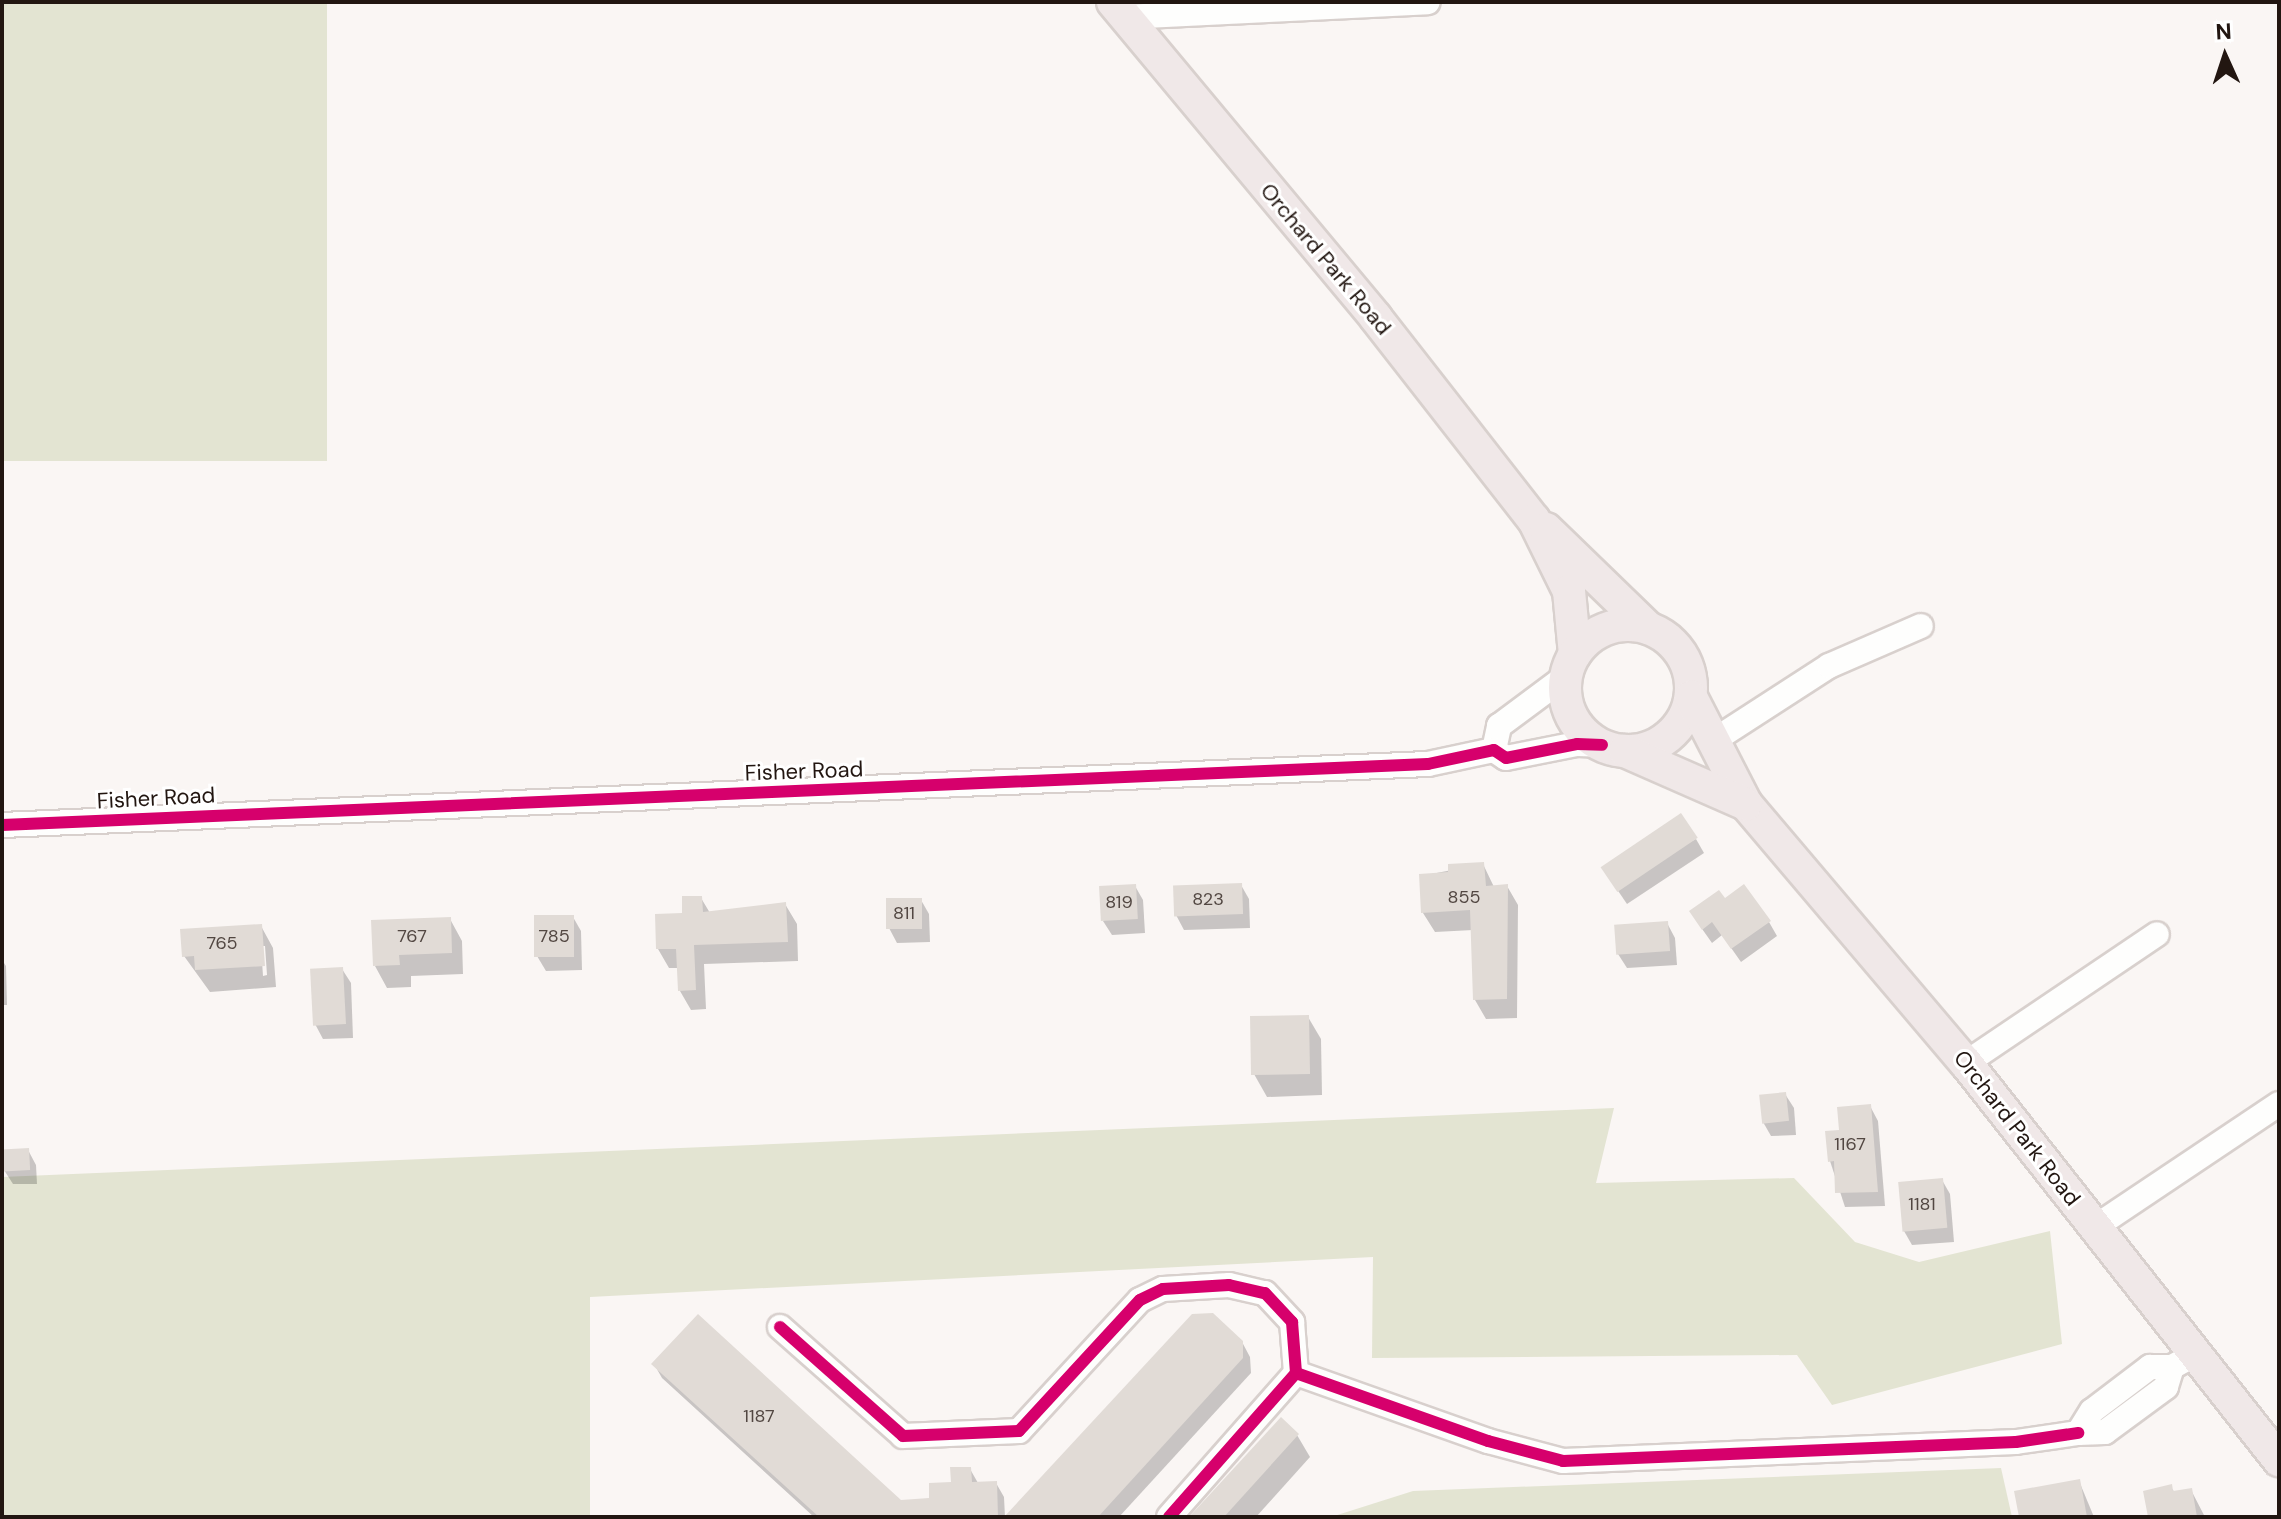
<!DOCTYPE html>
<html>
<head>
<meta charset="utf-8">
<style>
  body { margin:0 }
  #map { position:relative; width:2281px; height:1519px; overflow:hidden; background:#faf6f4; font-family:"DM Sans",sans-serif }
  div>[style] { position:absolute }
  .green>* { inset:0; background:#e3e4d2; transform-origin:0 0 }
  .shadow>* { inset:0; background:#0003 }
  .building>* { inset:0; background:#e1dbd6; transform-origin:0 0 }
  .roads { filter:drop-shadow(2px 0 #d8d0cd) drop-shadow(-2px 0 #d8d0cd) drop-shadow(0 2px #d8d0cd) drop-shadow(0 -2px #d8d0cd) }
  .minor>* { height:24px; margin:-12px; padding:0 12px; transform-origin:12px; border-radius:12px; background:#fefefd }
  .major>* { height:32px; margin:-16px; padding:0 16px; transform-origin:16px; border-radius:16px; background:#f0e8e8 }
  .major>.ring { margin:-16px; padding:0; box-sizing:content-box; background:none; border:32px solid #f0e8e8; border-radius:50% }
  .cycleway>* { height:12px; margin:-6px; padding:0 6px; transform-origin:6px; border-radius:6px; background:#d6006c }
  span { translate:-50% -50%; white-space:nowrap; text-align:center; line-height:1.15; -webkit-text-stroke:6px #fff; paint-order:stroke }
  .number-label { font-size:18px; color:#524742 }
  .number-label span { -webkit-text-stroke-width:0 }
  .street-label { font-size:22px; color:#221611 }
  .frame { position:absolute; inset:0; border:4px solid #221611; pointer-events:none }
  .north { position:absolute; left:2185px; top:16px; width:80px; height:80px; -webkit-text-stroke:6px #fff; paint-order:stroke; rotate:357deg; font-size:22px; font-weight:700; line-height:32px; text-align:center; color:#221611 }
  .north::after { content:''; display:block; margin:auto; width:28px; height:36px; background:#221611; clip-path:polygon(50% 0,100% 100%,50% 72%,0 100%) }
</style>
</head>
<body>
<div id="map">
  <div class="green">
    <i style="left:2px;top:2px;width:325px;height:459px"></i>
    <i style="clip-path:polygon(1614px 1108px,1596px 1183px,1794px 1178px,1855px 1242px,1919px 1262px,2050px 1231px,2062px 1344px,1832px 1405px,1797px 1355px,1372px 1358px,1373px 1257px,590px 1297px,590px 1517px,2px 1517px,2px 1177px)"></i>
    <i style="clip-path:polygon(2001px 1468px,2012px 1517px,1331px 1517px,1413px 1491px)"></i>
  </div>
  <div class="shadow">
    <i style="clip-path:polygon(1696px 839px,1704px 853px,1627px 904px,1612px 882px)"></i>
    <i style="clip-path:polygon(1483px 864px,1494px 887px,1507px 886px,1518px 905px,1517px 1018px,1486px 1019px,1475px 1000px,1473px 930px,1435px 932px,1423px 913px,1421px 876px)"></i>
    <i style="clip-path:polygon(1241px 885px,1249px 899px,1250px 928px,1184px 930px,1176px 915px)"></i>
    <i style="clip-path:polygon(1135px 886px,1143px 900px,1145px 933px,1112px 935px,1103px 921px)"></i>
    <i style="clip-path:polygon(701px 898px,710px 913px,785px 904px,797px 924px,798px 961px,704px 964px,706px 1009px,691px 1010px,680px 991px,679px 968px,669px 968px,658px 949px)"></i>
    <i style="clip-path:polygon(921px 900px,929px 914px,930px 942px,897px 943px,889px 928px)"></i>
    <i style="clip-path:polygon(1724px 901px,1769px 922px,1777px 936px,1741px 962px,1722px 935px,1712px 943px,1700px 926px)"></i>
    <i style="clip-path:polygon(573px 917px,581px 931px,582px 970px,546px 971px,537px 956px)"></i>
    <i style="clip-path:polygon(450px 919px,462px 941px,463px 974px,411px 976px,411px 987px,387px 988px,375px 966px)"></i>
    <i style="clip-path:polygon(1667px 923px,1675px 938px,1677px 965px,1627px 968px,1618px 954px)"></i>
    <i style="clip-path:polygon(evenodd,261px 926px,273px 948px,276px 987px,210px 992px,184px 956px,261px 926px,261px 946px,265px 946px,267px 975px,263px 976px,261px 946px)"></i>
    <i style="clip-path:polygon(2px 960px,6px 966px,7px 1005px,2px 1005px)"></i>
    <i style="clip-path:polygon(342px 969px,351px 983px,353px 1038px,323px 1039px,315px 1024px)"></i>
    <i style="clip-path:polygon(1308px 1017px,1321px 1039px,1322px 1095px,1267px 1097px,1254px 1074px)"></i>
    <i style="clip-path:polygon(1785px 1094px,1794px 1108px,1796px 1135px,1771px 1136px,1763px 1122px)"></i>
    <i style="clip-path:polygon(1870px 1106px,1878px 1121px,1885px 1206px,1845px 1207px,1830px 1161px,1841px 1131px)"></i>
    <i style="clip-path:polygon(28px 1150px,36px 1165px,37px 1184px,13px 1184px,4px 1170px)"></i>
    <i style="clip-path:polygon(1942px 1180px,1950px 1194px,1954px 1242px,1912px 1245px,1904px 1231px)"></i>
    <i style="clip-path:polygon(1242px 1342px,1250px 1357px,1251px 1373px,1119px 1517px,1007px 1517px)"></i>
    <i style="clip-path:polygon(654px 1364px,900px 1502px,931px 1500px,970px 1469px,978px 1483px,996px 1483px,1004px 1497px,1005px 1517px,814px 1517px,662px 1378px)"></i>
    <i style="clip-path:polygon(1297px 1435px,1310px 1457px,1256px 1517px,1192px 1517px)"></i>
    <i style="clip-path:polygon(2079px 1481px,2094px 1517px,2021px 1517px)"></i>
    <i style="clip-path:polygon(2171px 1487px,2175px 1493px,2191px 1490px,2205px 1517px,2150px 1517px)"></i>
  </div>
  <div class="building">
    <i style="left:1681px;top:813px;width:30px;height:97px;rotate:56deg"></i>
    <i style="clip-path:polygon(1484px 862px,1486px 886px,1508px 884px,1507px 999px,1473px 1000px,1470px 910px,1421px 913px,1419px 874px,1448px 872px,1448px 864px)"></i>
    <i style="left:1242px;top:883px;width:31px;height:69px;rotate:88deg"></i>
    <i style="left:1136px;top:884px;width:35px;height:37px;rotate:87deg"></i>
    <i style="clip-path:polygon(1744px 884px,1771px 921px,1731px 949px,1712px 922px,1702px 930px,1689px 911px,1719px 890px,1725px 898px)"></i>
    <i style="clip-path:polygon(682px 896px,702px 896px,703px 912px,786px 902px,788px 942px,694px 945px,696px 990px,678px 991px,676px 949px,656px 949px,655px 914px,682px 913px)"></i>
    <i style="left:886px;top:898px;width:36px;height:31px"></i>
    <i style="left:534px;top:915px;width:40px;height:42px"></i>
    <i style="clip-path:polygon(451px 917px,452px 953px,399px 955px,400px 965px,373px 966px,371px 920px)"></i>
    <i style="left:1668px;top:921px;width:30px;height:54px;rotate:86deg"></i>
    <i style="clip-path:polygon(262px 924px,265px 966px,195px 970px,194px 956px,182px 957px,180px 929px)"></i>
    <i style="left:343px;top:967px;width:57px;height:33px;rotate:87deg"></i>
    <i style="left:1309px;top:1015px;width:59px;height:59px;rotate:89deg"></i>
    <i style="left:1786px;top:1092px;width:29px;height:27px;rotate:84deg"></i>
    <i style="clip-path:polygon(1871px 1104px,1878px 1192px,1835px 1193px,1834px 1161px,1828px 1162px,1825px 1131px,1839px 1130px,1837px 1107px)"></i>
    <i style="left:29px;top:1148px;width:22px;height:27px;rotate:87deg"></i>
    <i style="left:1943px;top:1178px;width:50px;height:45px;rotate:85deg"></i>
    <i style="clip-path:polygon(1213px 1313px,1243px 1341px,1243px 1358px,1098px 1517px,1004px 1517px,1192px 1314px)"></i>
    <i style="clip-path:polygon(698px 1314px,901px 1500px,929px 1498px,929px 1483px,951px 1482px,950px 1467px,971px 1467px,972px 1482px,997px 1481px,998px 1517px,819px 1517px,651px 1364px)"></i>
    <i style="clip-path:polygon(1281px 1417px,1299px 1434px,1224px 1517px,1189px 1517px)"></i>
    <i style="clip-path:polygon(2080px 1479px,2087px 1517px,2019px 1517px,2014px 1491px)"></i>
    <i style="clip-path:polygon(2172px 1484px,2173px 1491px,2192px 1488px,2197px 1517px,2148px 1517px,2143px 1491px)"></i>
  </div>
  <div class="roads">
    <div class="minor">
      <i style="left:1124px;top:17px;width:304px;rotate:-2.8deg"></i>
      <i style="left:1713px;top:741px;width:138px;rotate:-32.9deg"></i>
      <i style="left:1829px;top:666px;width:100px;rotate:-23.5deg"></i>
      <i style="left:1494px;top:750px;width:25px;rotate:-78deg"></i>
      <i style="left:1499px;top:726px;width:84px;rotate:-36.7deg"></i>
      <i style="left:2px;top:825px;width:1427px;rotate:-2.45deg"></i>
      <i style="left:1428px;top:764px;width:67px;rotate:-12deg"></i>
      <i style="left:1494px;top:750px;width:14px;rotate:34deg"></i>
      <i style="left:1506px;top:758px;width:72px;rotate:-11.2deg"></i>
      <i style="left:1577px;top:744px;width:25px;rotate:2deg"></i>
      <i style="left:1966px;top:1063px;width:230px;rotate:-34deg"></i>
      <i style="left:2095px;top:1227px;width:221px;rotate:-33.8deg"></i>
      <i style="left:780px;top:1327px;width:164px;rotate:41.5deg"></i>
      <i style="left:903px;top:1436px;width:116px;rotate:-2.5deg"></i>
      <i style="left:1019px;top:1431px;width:178px;rotate:-47.3deg"></i>
      <i style="left:1140px;top:1300px;width:25px;rotate:-26deg"></i>
      <i style="left:1163px;top:1289px;width:66px;rotate:-3.5deg"></i>
      <i style="left:1229px;top:1285px;width:37px;rotate:13deg"></i>
      <i style="left:1265px;top:1293px;width:40px;rotate:47deg"></i>
      <i style="left:1292px;top:1322px;width:51px;rotate:85.5deg"></i>
      <i style="left:1296px;top:1373px;width:192px;rotate:131.4deg"></i>
      <i style="left:2172px;top:1367px;width:21px;rotate:107deg"></i>
      <i style="left:2166px;top:1387px;width:76px;rotate:143.6deg"></i>
      <i style="left:2105px;top:1432px;width:27px;rotate:178deg"></i>
      <i style="left:2078px;top:1433px;width:26px;rotate:-58deg"></i>
      <i style="left:2092px;top:1411px;width:73px;rotate:-37.2deg"></i>
      <i style="left:2150px;top:1367px;width:22px"></i>
      <i style="left:2172px;top:1367px;width:26px;rotate:-29deg"></i>
      <i style="left:1296px;top:1373px;width:204px;rotate:19.5deg"></i>
      <i style="left:1488px;top:1441px;width:78px;rotate:14.9deg"></i>
      <i style="left:1563px;top:1461px;width:453px;rotate:-2.4deg"></i>
      <i style="left:2016px;top:1442px;width:63px;rotate:-8.3deg"></i>
    </div>
    <div class="major">
      <i style="left:1113px;top:2px;width:411px;rotate:50.2deg"></i>
      <i style="left:1376px;top:318px;width:256px;rotate:52deg"></i>
      <i style="left:1534px;top:520px;width:79px;rotate:63.8deg"></i>
      <i style="left:1569px;top:591px;width:63px;rotate:84.6deg"></i>
      <i style="left:1546px;top:529px;width:142px;rotate:44.1deg"></i>
      <i class="ring" style="left:1565px;top:625px;width:94px;height:94px"></i>
      <i style="left:1691px;top:697px;width:120px;rotate:62.8deg"></i>
      <i style="left:1746px;top:804px;width:340px;rotate:49.7deg"></i>
      <i style="left:1966px;top:1063px;width:506px;rotate:51.75deg"></i>
      <i style="left:1625px;top:751px;width:132px;rotate:23.7deg"></i>
    </div>
  </div>
  <div class="cycleway">
    <i style="left:2px;top:825px;width:1427px;rotate:-2.45deg"></i>
    <i style="left:1428px;top:764px;width:67px;rotate:-12deg"></i>
    <i style="left:1494px;top:750px;width:14px;rotate:34deg"></i>
    <i style="left:1506px;top:758px;width:72px;rotate:-11.2deg"></i>
    <i style="left:1577px;top:744px;width:25px;rotate:2deg"></i>
    <i style="left:780px;top:1327px;width:164px;rotate:41.5deg"></i>
    <i style="left:903px;top:1436px;width:116px;rotate:-2.5deg"></i>
    <i style="left:1019px;top:1431px;width:178px;rotate:-47.3deg"></i>
    <i style="left:1140px;top:1300px;width:25px;rotate:-26deg"></i>
    <i style="left:1163px;top:1289px;width:66px;rotate:-3.5deg"></i>
    <i style="left:1229px;top:1285px;width:37px;rotate:13deg"></i>
    <i style="left:1265px;top:1293px;width:40px;rotate:47deg"></i>
    <i style="left:1292px;top:1322px;width:51px;rotate:85.5deg"></i>
    <i style="left:1296px;top:1373px;width:192px;rotate:131.4deg"></i>
    <i style="left:1296px;top:1373px;width:204px;rotate:19.5deg"></i>
    <i style="left:1488px;top:1441px;width:78px;rotate:14.9deg"></i>
    <i style="left:1563px;top:1461px;width:453px;rotate:-2.4deg"></i>
    <i style="left:2016px;top:1442px;width:63px;rotate:-8.3deg"></i>
  </div>
  <div class="number-label">
    <span style="left:1464px;top:897px">855</span>
    <span style="left:1208px;top:899px">823</span>
    <span style="left:1119px;top:902px">819</span>
    <span style="left:904px;top:913px">811</span>
    <span style="left:412px;top:936px">767</span>
    <span style="left:554px;top:936px">785</span>
    <span style="left:222px;top:943px">765</span>
    <span style="left:1850px;top:1144px">1167</span>
    <span style="left:1922px;top:1204px">1181</span>
    <span style="left:759px;top:1416px">1187</span>
  </div>
  <div class="street-label">
    <span style="left:1326px;top:259px;rotate:50deg">Orchard Park Road</span>
    <span style="left:804px;top:771px;rotate:-2deg">Fisher Road</span>
    <span style="left:156px;top:798px;rotate:-3deg">Fisher Road</span>
    <span style="left:2017px;top:1128px;rotate:52deg">Orchard Park Road</span>
  </div>
  <div class="frame"></div>
  <div class="north">N</div>
</div>
</body>
</html>
